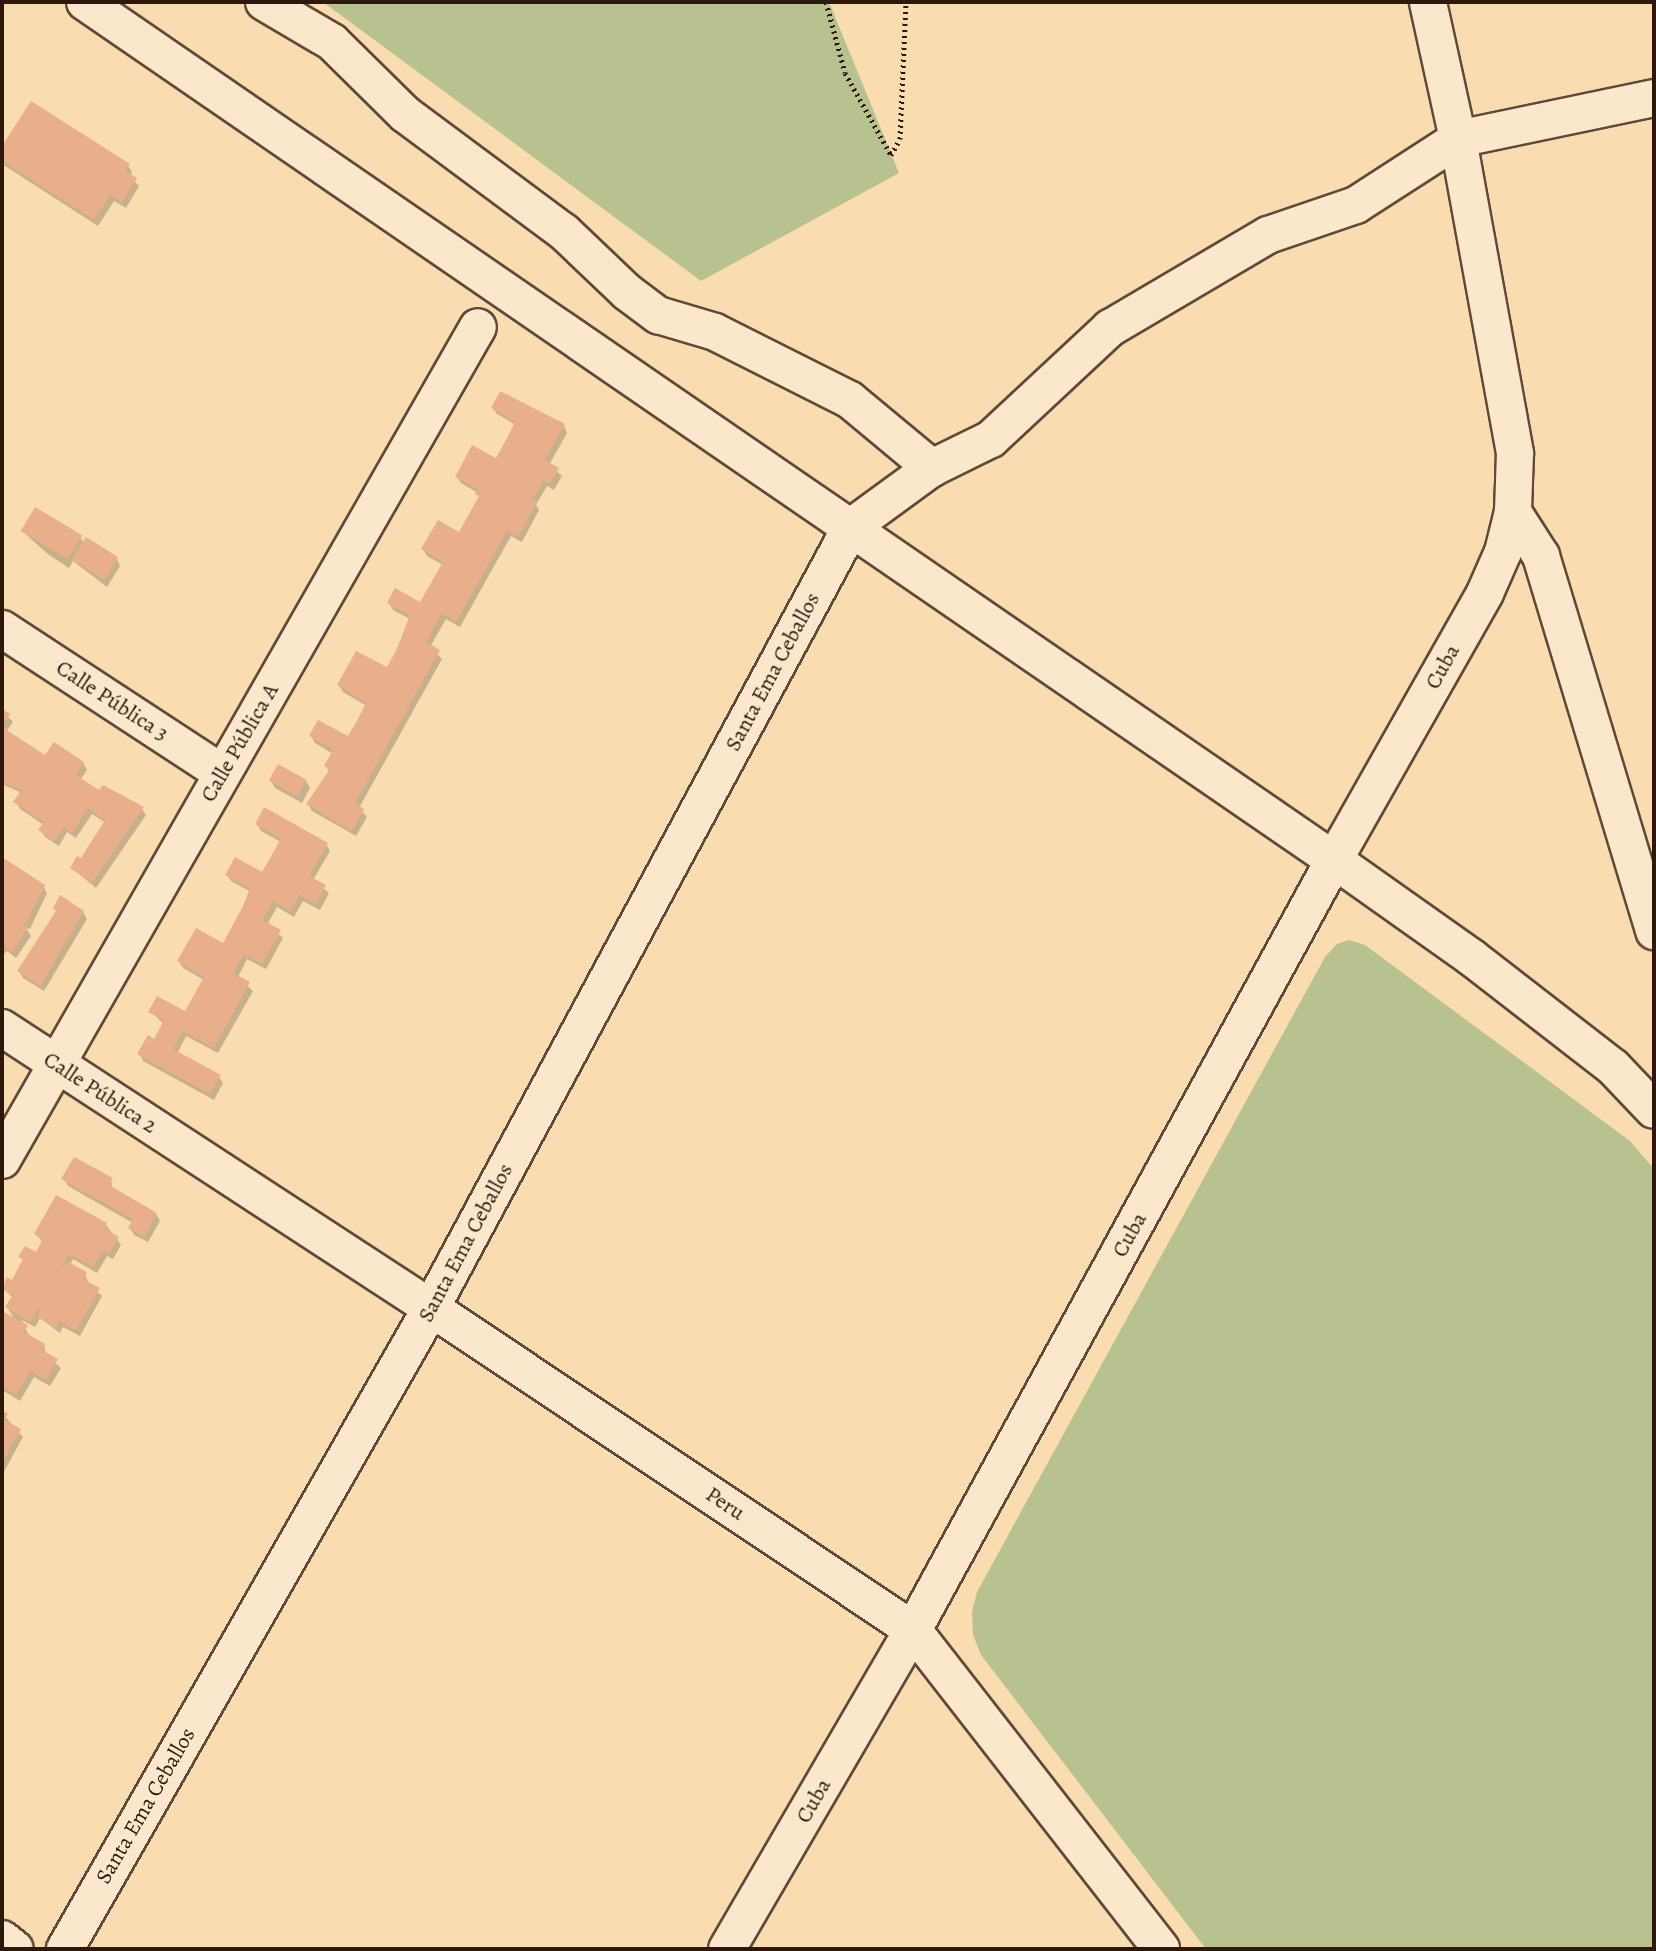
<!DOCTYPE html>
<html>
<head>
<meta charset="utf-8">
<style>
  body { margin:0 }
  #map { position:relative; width:1656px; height:1951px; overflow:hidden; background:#f9dcb0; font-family:Alegreya,serif }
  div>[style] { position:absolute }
  .green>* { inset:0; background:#b8c290 }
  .shadow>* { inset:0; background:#0003 }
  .building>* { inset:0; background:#e9af8b; transform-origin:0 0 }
  .path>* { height:5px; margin-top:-2.5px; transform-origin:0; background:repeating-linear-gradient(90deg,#2d1810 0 2px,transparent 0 6px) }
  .roads { filter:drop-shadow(2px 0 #604938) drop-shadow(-2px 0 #604938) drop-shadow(0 2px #604938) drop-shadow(0 -2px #604938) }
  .minor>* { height:36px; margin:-18px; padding:0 18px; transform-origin:18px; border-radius:18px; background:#fbe8cc }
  span { translate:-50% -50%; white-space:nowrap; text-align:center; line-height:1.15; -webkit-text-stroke:8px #fbe8cc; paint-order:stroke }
  .street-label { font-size:22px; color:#2d1810 }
  .frame { position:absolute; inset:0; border:4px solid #2d1810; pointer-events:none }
</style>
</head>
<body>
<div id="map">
  <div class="green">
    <i style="clip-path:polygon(323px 2px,829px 2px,899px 173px,701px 281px)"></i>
    <i style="clip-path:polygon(1349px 940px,1365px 945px,1630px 1141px,1654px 1169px,1654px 1949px,1206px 1949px,981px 1655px,973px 1635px,972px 1612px,977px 1592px,1325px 957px,1337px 944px)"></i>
  </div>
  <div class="shadow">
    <i style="clip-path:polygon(2px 150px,128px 166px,132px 172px,130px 176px,139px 186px,126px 208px,114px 201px,98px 226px,2px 164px)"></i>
    <i style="clip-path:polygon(493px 408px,564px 426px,567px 433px,549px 465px,562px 476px,554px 490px,547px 486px,536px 505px,539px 510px,522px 542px,511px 536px,460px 627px,446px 619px,430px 647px,442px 659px,359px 808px,367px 817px,356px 836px,312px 811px,308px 804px,330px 773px,326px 766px,333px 754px,315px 743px,311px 736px,349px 739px,367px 706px,343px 692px,339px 685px,388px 670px,410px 619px,393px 610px,389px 603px,421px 605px,443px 565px,427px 556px,423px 549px,460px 535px,480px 499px,478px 493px,461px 483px,457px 477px,496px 460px,516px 425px,497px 414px)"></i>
    <i style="clip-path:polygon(22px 531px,80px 537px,84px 543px,117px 559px,120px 566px,107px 587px,73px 561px,69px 568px,49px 555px)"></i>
    <i style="clip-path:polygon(2px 711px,13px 722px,6px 732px,46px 758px,83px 763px,87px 770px,80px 780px,100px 793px,142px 809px,146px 815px,96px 888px,72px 868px,81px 861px,106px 823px,92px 814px,76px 838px,67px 832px,59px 846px,45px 837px,41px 830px,44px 825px,20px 809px,16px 802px,22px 793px,2px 784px)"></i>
    <i style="clip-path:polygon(271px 781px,306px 781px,310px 788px,302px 803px,275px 788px)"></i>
    <i style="clip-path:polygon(257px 824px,326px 844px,330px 851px,313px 880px,329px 893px,320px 910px,303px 901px,294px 917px,277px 907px,267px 925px,283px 938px,266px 969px,247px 959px,238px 977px,253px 991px,218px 1053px,186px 1036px,177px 1054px,219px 1077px,223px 1083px,214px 1100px,143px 1061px,140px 1054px,155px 1041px,164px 1024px,151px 1012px,186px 1014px,204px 980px,183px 968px,179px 961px,224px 946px,251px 892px,231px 881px,227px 875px,263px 875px,281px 842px,261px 831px)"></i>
    <i style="clip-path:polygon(2px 859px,43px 886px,47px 893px,30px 929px,26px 928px,31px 936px,16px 958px,7px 951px,2px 956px)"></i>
    <i style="clip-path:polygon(83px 912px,87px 919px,44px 991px,23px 978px,19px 971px)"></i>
    <i style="clip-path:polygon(64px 1179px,111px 1180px,113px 1190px,156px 1214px,160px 1221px,148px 1242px,134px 1235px,130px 1228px,133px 1223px,68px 1186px)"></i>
    <i style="clip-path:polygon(106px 1225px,121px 1245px,113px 1259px,107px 1256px,97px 1273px,73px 1259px,70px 1265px,85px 1273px,88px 1283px,102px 1296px,80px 1336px,63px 1327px,60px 1333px,40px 1318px,35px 1327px,22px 1320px,29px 1336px,44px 1345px,46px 1355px,61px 1368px,50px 1386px,34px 1377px,20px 1401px,2px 1390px,2px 1315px,15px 1320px,7px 1307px,13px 1298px,3px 1288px,12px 1283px,24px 1262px,21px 1257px,36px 1255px,43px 1243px,36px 1234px)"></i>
    <i style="clip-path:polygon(2px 1413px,23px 1437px,2px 1475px)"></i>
  </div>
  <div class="building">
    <i style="clip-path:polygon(31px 101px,130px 164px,125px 171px,137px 178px,122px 202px,110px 195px,94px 220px,2px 161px,2px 146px)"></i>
    <i style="clip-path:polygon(500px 391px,565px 424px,545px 460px,559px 468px,550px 484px,543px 480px,534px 497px,527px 493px,537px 502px,518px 537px,507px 531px,456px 622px,442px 613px,426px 642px,440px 650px,355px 803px,364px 809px,352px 831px,306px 804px,330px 769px,324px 766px,333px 750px,309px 736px,318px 720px,348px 736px,357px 721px,366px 703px,337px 685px,356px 651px,387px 667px,396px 651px,410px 615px,387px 603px,395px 588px,420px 602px,443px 562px,421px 549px,438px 520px,459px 532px,479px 496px,475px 494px,478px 489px,455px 477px,472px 445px,496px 458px,507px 438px,515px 422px,491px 408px)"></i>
    <i style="left:35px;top:507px;width:55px;height:28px;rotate:31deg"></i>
    <i style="left:86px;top:537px;width:38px;height:27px;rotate:32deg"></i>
    <i style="clip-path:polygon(2px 709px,10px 714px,2px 727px)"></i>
    <i style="clip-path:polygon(2px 727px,45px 755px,54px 742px,84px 762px,76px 775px,99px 790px,103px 785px,144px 807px,92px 883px,70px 868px,77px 856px,81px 858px,105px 820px,88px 808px,72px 833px,63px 827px,55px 841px,38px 830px,44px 822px,13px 802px,21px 790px,2px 782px)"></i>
    <i style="left:278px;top:764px;width:33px;height:19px;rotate:29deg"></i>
    <i style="clip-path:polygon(264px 807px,328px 843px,309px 876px,326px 885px,316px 904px,299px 895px,290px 911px,273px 901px,262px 920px,281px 930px,262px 964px,244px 954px,233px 973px,250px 982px,214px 1048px,182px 1031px,173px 1049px,221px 1075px,210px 1094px,137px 1054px,148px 1035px,154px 1039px,164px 1020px,148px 1012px,157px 996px,185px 1011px,204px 977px,177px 961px,196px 928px,223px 943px,242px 908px,250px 889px,225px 875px,235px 857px,262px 872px,281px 839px,255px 824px)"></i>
    <i style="clip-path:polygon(2px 857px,45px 885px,26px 923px,18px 921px,28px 927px,12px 952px,2px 945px)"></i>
    <i style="clip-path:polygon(60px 895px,84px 911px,40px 986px,17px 971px,56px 911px,53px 908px)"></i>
    <i style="clip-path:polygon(74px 1157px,113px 1178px,109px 1185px,157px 1213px,144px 1237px,128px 1228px,133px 1219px,61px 1179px)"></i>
    <i style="clip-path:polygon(56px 1195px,107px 1223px,105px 1229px,119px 1237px,109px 1254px,103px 1251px,93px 1267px,69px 1254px,62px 1267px,68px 1262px,87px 1272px,83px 1279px,100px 1288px,76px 1330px,59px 1321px,56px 1328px,37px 1317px,41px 1310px,38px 1309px,31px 1322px,5px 1307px,13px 1295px,2px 1289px,7px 1277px,12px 1280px,23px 1259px,18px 1257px,25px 1246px,36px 1252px,43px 1239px,34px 1234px)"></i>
    <i style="clip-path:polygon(2px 1311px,28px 1325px,21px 1338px,26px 1333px,45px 1344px,42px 1350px,58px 1359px,46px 1380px,30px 1371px,16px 1395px,2px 1387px)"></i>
    <i style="clip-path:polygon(2px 1410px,8px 1414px,4px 1420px,21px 1429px,2px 1462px)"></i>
  </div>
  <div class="path">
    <i style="left:826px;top:2px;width:73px;rotate:75deg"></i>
    <i style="left:845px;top:73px;width:94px;rotate:60.7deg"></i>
    <i style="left:891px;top:155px;width:18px;rotate:-61deg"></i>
    <i style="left:900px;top:139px;width:137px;rotate:-87.5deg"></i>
  </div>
  <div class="roads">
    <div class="minor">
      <i style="left:85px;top:2px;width:1515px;rotate:34.49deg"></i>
      <i style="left:1334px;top:860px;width:168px;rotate:35.3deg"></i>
      <i style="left:1471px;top:957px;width:180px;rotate:37.8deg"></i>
      <i style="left:1613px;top:1067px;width:59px;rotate:46.4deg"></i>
      <i style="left:264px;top:2px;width:79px;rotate:30.5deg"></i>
      <i style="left:332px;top:42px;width:103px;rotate:44.6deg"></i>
      <i style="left:405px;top:114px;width:198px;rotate:36.6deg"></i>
      <i style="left:564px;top:232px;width:87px;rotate:43.6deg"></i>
      <i style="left:627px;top:292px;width:39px;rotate:37deg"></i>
      <i style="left:658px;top:315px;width:59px;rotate:16.6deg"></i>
      <i style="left:715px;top:332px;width:151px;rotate:26.7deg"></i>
      <i style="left:850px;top:400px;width:107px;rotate:39.7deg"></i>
      <i style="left:1513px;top:512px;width:52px;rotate:57.5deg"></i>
      <i style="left:1541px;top:556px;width:392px;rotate:73.2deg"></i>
      <i style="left:2px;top:629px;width:263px;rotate:33.2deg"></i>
      <i style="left:2px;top:1028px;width:512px;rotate:33.13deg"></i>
      <i style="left:431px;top:1308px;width:580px;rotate:33.74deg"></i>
      <i style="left:913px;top:1630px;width:404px;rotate:52.1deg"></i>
      <i style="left:2px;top:1160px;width:959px;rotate:-60.26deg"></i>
      <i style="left:2px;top:1939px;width:16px;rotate:38deg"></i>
      <i style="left:65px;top:1949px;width:738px;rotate:-60.27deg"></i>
      <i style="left:431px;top:1308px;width:887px;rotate:-61.73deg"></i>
      <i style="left:851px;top:527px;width:100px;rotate:-36.1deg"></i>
      <i style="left:932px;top:468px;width:66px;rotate:-26.2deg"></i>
      <i style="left:991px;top:439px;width:163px;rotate:-43deg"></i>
      <i style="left:1110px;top:328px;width:183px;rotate:-30.5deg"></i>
      <i style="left:1268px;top:235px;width:93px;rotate:-18.8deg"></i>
      <i style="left:1356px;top:205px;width:121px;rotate:-32.9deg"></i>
      <i style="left:1458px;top:139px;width:200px;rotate:-11.8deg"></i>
      <i style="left:727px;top:1949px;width:369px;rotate:-59.8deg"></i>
      <i style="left:913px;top:1630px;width:878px;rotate:-61.33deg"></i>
      <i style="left:1334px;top:860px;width:307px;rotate:-60.5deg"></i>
      <i style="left:1485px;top:593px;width:45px;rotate:-66.3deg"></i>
      <i style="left:1503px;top:552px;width:41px;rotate:-76deg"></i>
      <i style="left:1513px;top:512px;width:59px;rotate:-88.1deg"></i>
      <i style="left:1515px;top:453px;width:319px;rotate:-100.3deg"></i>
      <i style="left:1458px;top:139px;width:140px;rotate:-102.4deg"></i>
    </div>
  </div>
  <div class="street-label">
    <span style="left:1443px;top:667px;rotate:-61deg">Cuba</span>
    <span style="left:773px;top:672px;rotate:-62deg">Santa Ema Ceballos</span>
    <span style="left:112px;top:701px;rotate:33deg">Calle Pública 3</span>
    <span style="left:240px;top:743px;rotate:-60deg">Calle Pública A</span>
    <span style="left:100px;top:1093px;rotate:33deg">Calle Pública 2</span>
    <span style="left:1130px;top:1235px;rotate:-61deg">Cuba</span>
    <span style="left:466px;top:1243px;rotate:-62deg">Santa Ema Ceballos</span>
    <span style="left:725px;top:1504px;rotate:34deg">Peru</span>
    <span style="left:814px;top:1801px;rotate:-60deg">Cuba</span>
    <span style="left:146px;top:1806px;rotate:-60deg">Santa Ema Ceballos</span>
  </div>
  <div class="frame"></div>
</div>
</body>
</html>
